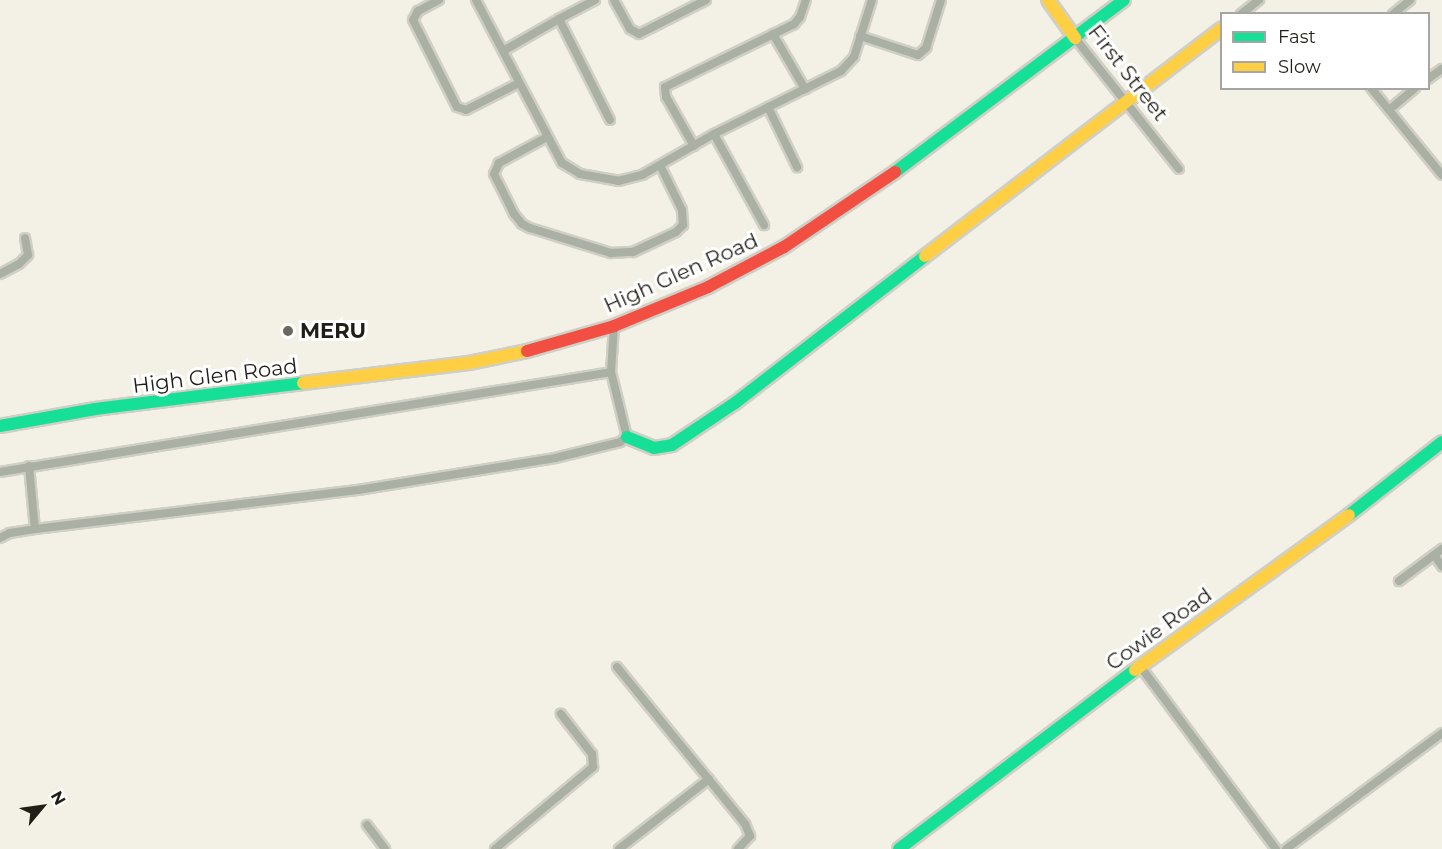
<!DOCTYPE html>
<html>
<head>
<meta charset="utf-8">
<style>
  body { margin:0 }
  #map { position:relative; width:1442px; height:849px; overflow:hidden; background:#f3f1e6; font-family:Montserrat,sans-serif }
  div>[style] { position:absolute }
  .roads { filter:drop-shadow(2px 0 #d0cfc6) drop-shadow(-2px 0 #d0cfc6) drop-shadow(0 2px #d0cfc6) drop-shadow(0 -2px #d0cfc6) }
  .street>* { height:8px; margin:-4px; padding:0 4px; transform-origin:4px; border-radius:4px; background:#aab0a3 }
  .fast>* { height:12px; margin:-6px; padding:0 6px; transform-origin:6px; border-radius:6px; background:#16e098 }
  .slow>* { height:12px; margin:-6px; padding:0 6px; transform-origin:6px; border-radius:6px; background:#ffcf43 }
  .jam>* { height:12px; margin:-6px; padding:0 6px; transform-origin:6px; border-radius:6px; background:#f24e42 }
  .dots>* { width:16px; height:16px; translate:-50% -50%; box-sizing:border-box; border:3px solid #fff; border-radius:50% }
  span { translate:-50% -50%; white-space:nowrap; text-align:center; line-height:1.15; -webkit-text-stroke:6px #fff; paint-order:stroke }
  .street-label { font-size:21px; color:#201f17 }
  .poi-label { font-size:21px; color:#201f17; font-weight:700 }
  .left { translate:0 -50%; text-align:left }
  .legend { position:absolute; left:1220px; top:12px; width:210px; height:78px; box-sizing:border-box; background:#fff; border:2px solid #a6a5a2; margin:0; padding:8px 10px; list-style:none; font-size:18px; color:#201f17 }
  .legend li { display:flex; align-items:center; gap:12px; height:30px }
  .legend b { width:30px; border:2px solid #a6a5a2 }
  .north { position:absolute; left:12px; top:777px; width:60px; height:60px; -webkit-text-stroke:4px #fff; paint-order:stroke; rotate:61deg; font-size:16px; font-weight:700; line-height:24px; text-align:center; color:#201f17 }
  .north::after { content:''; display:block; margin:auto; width:21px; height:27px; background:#201f17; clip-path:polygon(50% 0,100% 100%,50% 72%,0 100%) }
</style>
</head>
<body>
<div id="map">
  <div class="roads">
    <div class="street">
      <i style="left:439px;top:0;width:24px;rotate:152deg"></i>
      <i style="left:418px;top:11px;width:10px;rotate:119deg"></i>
      <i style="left:413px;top:20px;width:97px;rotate:63.2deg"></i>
      <i style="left:457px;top:107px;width:9px;rotate:18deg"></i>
      <i style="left:466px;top:110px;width:59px;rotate:-27deg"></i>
      <i style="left:476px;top:0;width:184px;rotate:62.2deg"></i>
      <i style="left:562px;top:163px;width:21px;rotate:31deg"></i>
      <i style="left:580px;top:174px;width:39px;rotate:10deg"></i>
      <i style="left:618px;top:181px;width:25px;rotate:-14deg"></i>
      <i style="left:642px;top:175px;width:83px;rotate:-29.7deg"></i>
      <i style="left:714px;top:134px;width:142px;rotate:-26.4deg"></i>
      <i style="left:841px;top:71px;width:19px;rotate:-47deg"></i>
      <i style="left:854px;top:57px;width:60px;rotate:-72.5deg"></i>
      <i style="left:595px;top:0;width:41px;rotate:152.2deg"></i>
      <i style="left:559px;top:19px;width:113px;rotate:63.2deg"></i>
      <i style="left:614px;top:0;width:33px;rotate:61deg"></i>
      <i style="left:630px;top:29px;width:10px;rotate:29deg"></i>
      <i style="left:639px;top:34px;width:75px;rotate:-26.9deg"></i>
      <i style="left:1241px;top:14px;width:23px;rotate:-38deg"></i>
      <i style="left:1393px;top:14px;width:22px;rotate:-39deg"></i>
      <i style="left:773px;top:34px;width:64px;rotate:59.8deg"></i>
      <i style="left:860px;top:36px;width:61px;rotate:18.1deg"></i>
      <i style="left:918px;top:55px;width:11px;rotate:-41deg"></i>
      <i style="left:926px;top:48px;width:50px;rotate:-72.6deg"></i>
      <i style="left:1075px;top:38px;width:167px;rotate:51.6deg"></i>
      <i style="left:503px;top:51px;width:64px;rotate:-29.7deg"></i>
      <i style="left:1428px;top:79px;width:17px;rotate:-36deg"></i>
      <i style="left:1371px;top:88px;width:112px;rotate:50.8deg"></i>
      <i style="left:768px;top:107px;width:67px;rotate:64.2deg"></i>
      <i style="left:1389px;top:110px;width:34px;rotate:-40deg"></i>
      <i style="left:714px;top:134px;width:104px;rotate:61.2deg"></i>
      <i style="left:547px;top:137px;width:55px;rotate:151.6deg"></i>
      <i style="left:499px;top:163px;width:12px;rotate:114deg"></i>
      <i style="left:494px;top:174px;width:45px;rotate:63.4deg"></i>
      <i style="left:514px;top:214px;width:13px;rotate:51deg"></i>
      <i style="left:522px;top:224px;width:9px;rotate:27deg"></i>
      <i style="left:530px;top:228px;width:85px;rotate:17.2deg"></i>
      <i style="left:611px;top:253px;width:22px;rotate:-3deg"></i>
      <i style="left:633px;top:252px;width:47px;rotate:-24.9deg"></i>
      <i style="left:676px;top:232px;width:10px;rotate:-45deg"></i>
      <i style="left:683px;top:225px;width:15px;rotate:-94deg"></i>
      <i style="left:682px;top:210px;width:50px;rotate:-116.1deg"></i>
      <i style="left:694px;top:146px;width:56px;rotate:-119.7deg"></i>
      <i style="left:666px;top:97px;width:10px;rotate:-96deg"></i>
      <i style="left:665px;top:87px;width:144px;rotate:-26deg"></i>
      <i style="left:794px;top:24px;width:9px;rotate:-49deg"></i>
      <i style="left:800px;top:17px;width:18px;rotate:-71deg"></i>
      <i style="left:0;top:274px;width:21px;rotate:-28deg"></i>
      <i style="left:19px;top:264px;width:13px;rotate:-45deg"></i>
      <i style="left:28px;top:255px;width:17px;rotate:-100deg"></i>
      <i style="left:29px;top:466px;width:63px;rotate:84.6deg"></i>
      <i style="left:0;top:472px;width:619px;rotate:-9.29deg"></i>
      <i style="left:0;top:538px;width:11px;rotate:-27deg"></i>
      <i style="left:10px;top:533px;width:25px;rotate:-9deg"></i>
      <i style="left:35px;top:529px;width:325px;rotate:-6.9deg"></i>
      <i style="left:358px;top:490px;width:200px;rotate:-9.2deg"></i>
      <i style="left:555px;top:458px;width:67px;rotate:-13.8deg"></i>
      <i style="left:620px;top:442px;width:9px;rotate:-36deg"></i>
      <i style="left:627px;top:437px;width:67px;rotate:-103.8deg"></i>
      <i style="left:611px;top:372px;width:46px;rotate:-86.3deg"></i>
      <i style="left:1434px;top:555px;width:14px;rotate:54deg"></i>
      <i style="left:1399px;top:581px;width:54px;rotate:-36.7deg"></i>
      <i style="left:1140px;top:666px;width:228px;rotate:53.4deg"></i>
      <i style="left:617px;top:667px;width:203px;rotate:50.8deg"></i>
      <i style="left:745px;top:824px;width:13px;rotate:67deg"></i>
      <i style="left:750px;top:836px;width:18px;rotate:133deg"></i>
      <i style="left:367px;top:825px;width:30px;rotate:53deg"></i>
      <i style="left:495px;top:849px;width:128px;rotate:-39.9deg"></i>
      <i style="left:593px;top:767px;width:13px;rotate:-94deg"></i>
      <i style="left:592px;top:754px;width:51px;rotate:-127.8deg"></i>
      <i style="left:619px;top:849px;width:114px;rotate:-37.9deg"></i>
      <i style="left:1286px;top:849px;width:194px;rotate:-36.6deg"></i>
    </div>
    <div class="fast">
      <i style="left:895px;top:172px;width:286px;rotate:-36.9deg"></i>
      <i style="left:0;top:426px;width:97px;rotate:-10.1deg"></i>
      <i style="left:95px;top:409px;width:210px;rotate:-7.1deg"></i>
      <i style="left:627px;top:437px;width:29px;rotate:22deg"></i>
      <i style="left:654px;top:448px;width:18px;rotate:-9deg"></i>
      <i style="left:672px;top:445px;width:76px;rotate:-33.7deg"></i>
      <i style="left:735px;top:403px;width:240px;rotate:-37.7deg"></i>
      <i style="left:1349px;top:515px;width:118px;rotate:-38.1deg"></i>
      <i style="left:899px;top:849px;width:296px;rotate:-37.2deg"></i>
    </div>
    <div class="slow">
      <i style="left:1048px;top:0;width:47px;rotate:54.6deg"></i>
      <i style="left:925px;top:256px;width:374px;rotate:-37.5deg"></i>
      <i style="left:303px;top:383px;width:167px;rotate:-6.9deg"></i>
      <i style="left:469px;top:363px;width:59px;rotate:-11.7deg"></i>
      <i style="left:1135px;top:670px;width:264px;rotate:-35.9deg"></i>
    </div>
    <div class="jam">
      <i style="left:527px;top:351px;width:91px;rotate:-16deg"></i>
      <i style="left:614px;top:326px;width:102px;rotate:-22.5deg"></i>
      <i style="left:708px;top:287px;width:86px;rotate:-27.8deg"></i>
      <i style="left:784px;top:247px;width:134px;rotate:-34deg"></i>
    </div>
  </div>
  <div class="dots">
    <i style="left:288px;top:331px;background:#6a685f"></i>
  </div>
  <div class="street-label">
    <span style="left:1128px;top:73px;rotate:52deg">First Street</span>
    <span style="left:681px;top:273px;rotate:-24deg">High Glen Road</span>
    <span style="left:215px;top:376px;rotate:-7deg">High Glen Road</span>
    <span style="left:1159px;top:629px;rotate:-36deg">Cowie Road</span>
  </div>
  <div class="poi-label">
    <span class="left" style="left:300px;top:331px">MERU</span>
  </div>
  <ul class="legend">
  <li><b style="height:8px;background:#16e098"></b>Fast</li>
  <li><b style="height:8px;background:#ffcf43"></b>Slow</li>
  </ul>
  <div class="north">N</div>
</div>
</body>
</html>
